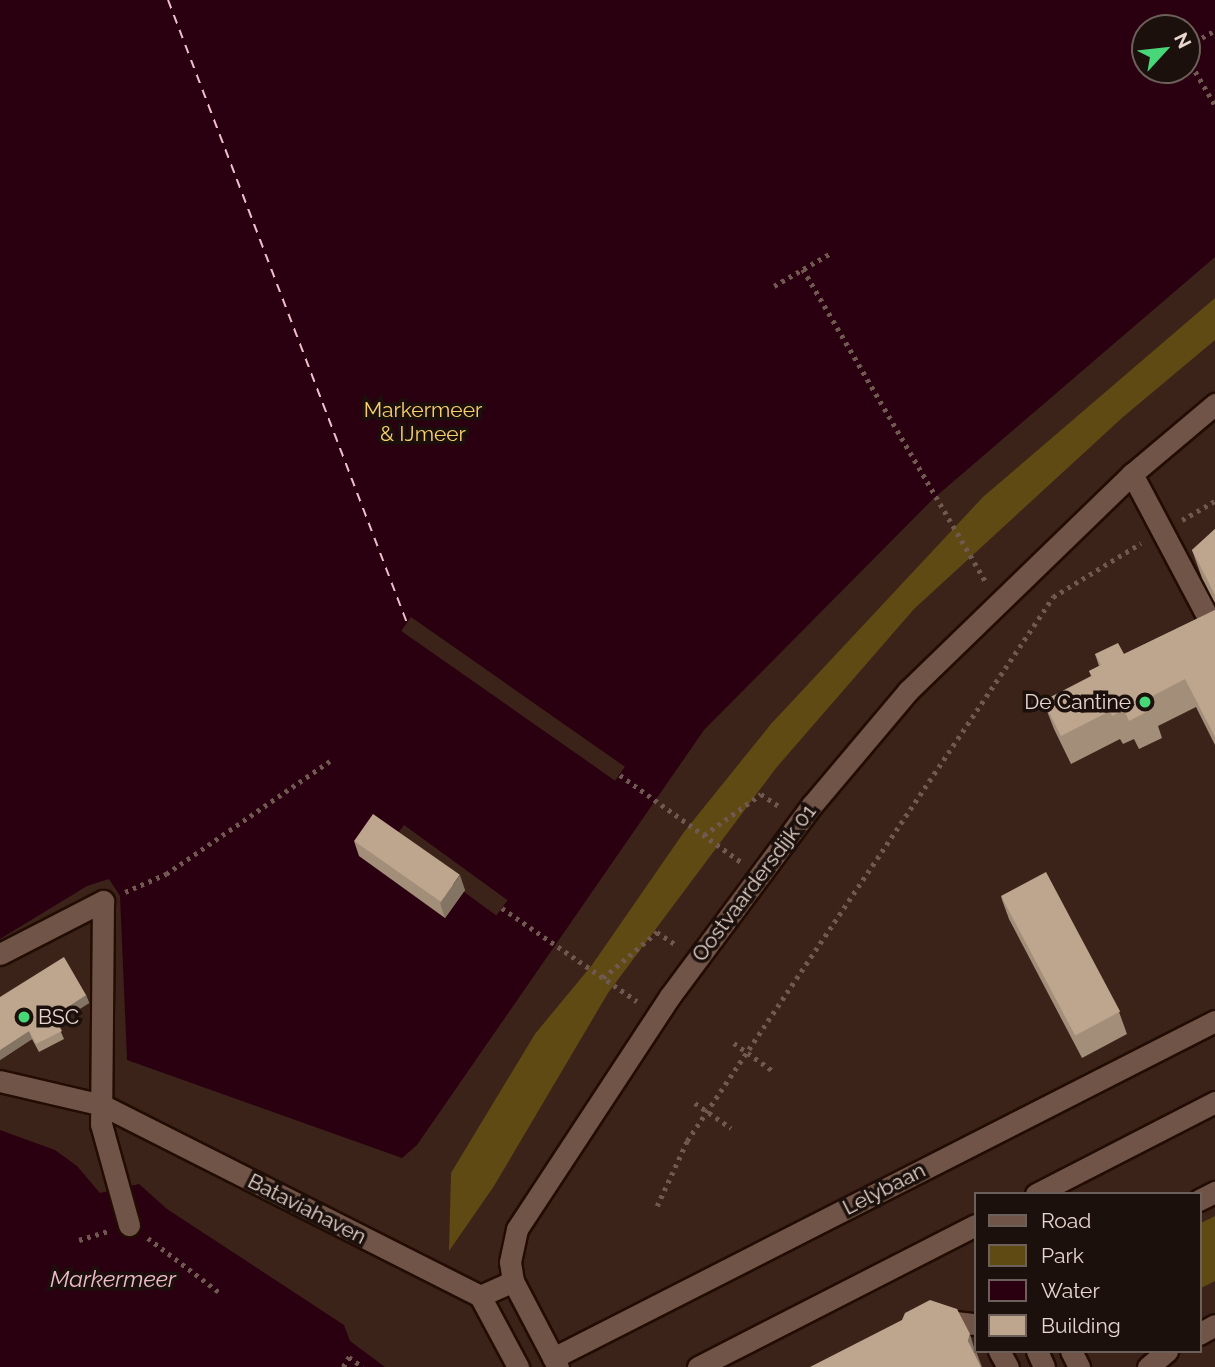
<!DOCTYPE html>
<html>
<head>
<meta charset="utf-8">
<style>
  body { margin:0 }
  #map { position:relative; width:1215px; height:1367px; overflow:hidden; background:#3c2319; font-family:Raleway,sans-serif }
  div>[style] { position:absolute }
  .green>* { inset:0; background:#5f4a14 }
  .water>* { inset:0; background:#2a0010 }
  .pier>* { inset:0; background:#3c2319; transform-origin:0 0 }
  .ferry>* { height:2px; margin-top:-1px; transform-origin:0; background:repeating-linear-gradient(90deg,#f2bdcb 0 9px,transparent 0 16px) }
  .path>* { height:4.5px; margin-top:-2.25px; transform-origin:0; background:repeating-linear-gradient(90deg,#705950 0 3.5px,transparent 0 8.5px) }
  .roads { filter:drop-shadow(2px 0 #220c03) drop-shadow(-2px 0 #220c03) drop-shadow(0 2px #220c03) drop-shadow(0 -2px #220c03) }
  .minor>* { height:21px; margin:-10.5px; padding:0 10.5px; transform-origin:10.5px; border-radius:10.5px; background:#715448 }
  .wall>* { inset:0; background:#a38e7a }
  .shaded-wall>* { inset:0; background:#847463 }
  .building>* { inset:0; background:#bda58e; transform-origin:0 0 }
  .dots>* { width:19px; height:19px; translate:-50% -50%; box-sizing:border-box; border:4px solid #1b100b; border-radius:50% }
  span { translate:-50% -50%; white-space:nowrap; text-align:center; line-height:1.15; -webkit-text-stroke:7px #1b100b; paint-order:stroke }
  .park-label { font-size:21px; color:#facf6c }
  .poi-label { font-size:21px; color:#e7d6cf }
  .right { translate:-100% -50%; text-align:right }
  .left { translate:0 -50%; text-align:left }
  .street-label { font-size:21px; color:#e7d6cf }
  .water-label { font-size:23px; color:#f2bdcb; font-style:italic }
  .legend { position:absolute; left:974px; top:1192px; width:228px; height:161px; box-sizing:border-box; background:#1b100b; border:2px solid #6d5f59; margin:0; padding:9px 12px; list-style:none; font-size:21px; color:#e7d6cf }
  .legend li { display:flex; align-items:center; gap:14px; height:35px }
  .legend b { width:35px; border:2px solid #6d5f59 }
  .north { position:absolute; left:1131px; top:14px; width:70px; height:70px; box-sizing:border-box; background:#1b100b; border:2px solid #6d5f59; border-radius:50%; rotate:63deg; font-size:19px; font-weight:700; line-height:28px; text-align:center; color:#e7d6cf }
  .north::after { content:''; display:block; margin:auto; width:24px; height:32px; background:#48d778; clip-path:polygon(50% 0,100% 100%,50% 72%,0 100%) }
</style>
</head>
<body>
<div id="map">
  <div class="green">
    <i style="clip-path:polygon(1215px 298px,1215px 340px,1123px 417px,914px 609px,776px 768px,608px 993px,494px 1186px,449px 1251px,451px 1173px,535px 1034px,592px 965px,684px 832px,771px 724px,983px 497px)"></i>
    <i style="clip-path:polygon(1215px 1216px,1215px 1281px,1199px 1289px,1199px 1224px)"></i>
  </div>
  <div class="water">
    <i style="clip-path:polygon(evenodd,0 0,1215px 0,1215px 257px,933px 499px,704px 730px,417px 1145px,402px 1158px,127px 1060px,120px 896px,109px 879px,87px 886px,0 939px,0 0,1145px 28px,1187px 28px,1187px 70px,1145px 70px,1145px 28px)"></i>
    <i style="clip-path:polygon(0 1130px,55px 1150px,77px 1166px,100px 1193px,139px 1184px,167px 1209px,344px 1325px,350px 1341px,385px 1367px,0 1367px)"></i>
  </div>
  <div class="pier">
    <i style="left:411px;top:617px;width:261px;height:17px;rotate:35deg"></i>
    <i style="left:404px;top:825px;width:128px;height:19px;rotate:36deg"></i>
  </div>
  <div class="ferry">
    <i style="left:168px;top:0;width:667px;rotate:69.01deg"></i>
  </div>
  <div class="path">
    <i style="left:1187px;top:46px;width:29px;rotate:-29deg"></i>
    <i style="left:1187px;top:57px;width:56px;rotate:59.7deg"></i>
    <i style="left:803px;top:269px;width:363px;rotate:59.7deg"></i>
    <i style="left:774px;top:286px;width:66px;rotate:-30.1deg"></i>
    <i style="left:1182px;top:520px;width:38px;rotate:-30deg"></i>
    <i style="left:620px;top:775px;width:149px;rotate:35.7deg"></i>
    <i style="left:704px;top:835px;width:70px;rotate:-35.7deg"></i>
    <i style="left:761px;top:794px;width:23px;rotate:34deg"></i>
    <i style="left:125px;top:892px;width:45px;rotate:-23.7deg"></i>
    <i style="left:166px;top:874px;width:199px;rotate:-34.6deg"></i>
    <i style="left:502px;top:908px;width:164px;rotate:34.6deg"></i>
    <i style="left:603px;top:978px;width:71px;rotate:-40.4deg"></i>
    <i style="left:657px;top:932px;width:25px;rotate:34deg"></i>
    <i style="left:734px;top:1043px;width:48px;rotate:35.7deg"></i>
    <i style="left:695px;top:1103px;width:44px;rotate:34.8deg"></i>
    <i style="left:657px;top:1206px;width:72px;rotate:-65.2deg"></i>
    <i style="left:687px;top:1141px;width:656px;rotate:-56.07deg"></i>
    <i style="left:1053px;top:597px;width:103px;rotate:-31.5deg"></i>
    <i style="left:148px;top:1238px;width:89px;rotate:37.3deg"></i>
    <i style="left:79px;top:1240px;width:30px;rotate:-17deg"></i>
    <i style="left:343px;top:1367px;width:12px;rotate:-59deg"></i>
    <i style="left:349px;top:1357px;width:17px;rotate:36deg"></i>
  </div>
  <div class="roads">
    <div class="minor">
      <i style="left:1132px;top:474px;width:178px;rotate:62.1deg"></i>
      <i style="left:0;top:954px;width:116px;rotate:-27.2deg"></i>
      <i style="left:103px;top:901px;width:223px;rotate:90.5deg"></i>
      <i style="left:101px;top:1124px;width:105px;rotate:74.5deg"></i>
      <i style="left:0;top:1081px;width:105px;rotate:13.2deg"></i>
      <i style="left:102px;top:1105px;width:424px;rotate:26.8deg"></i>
      <i style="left:480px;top:1296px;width:36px;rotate:-24deg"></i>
      <i style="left:1036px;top:1194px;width:201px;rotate:-27.2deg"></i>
      <i style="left:1199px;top:1200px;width:18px;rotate:-27deg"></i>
      <i style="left:480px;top:1296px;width:81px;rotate:61.8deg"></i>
      <i style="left:938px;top:1330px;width:19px;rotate:-25deg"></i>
      <i style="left:955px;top:1322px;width:20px;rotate:6deg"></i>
      <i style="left:1199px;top:1334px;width:18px;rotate:-29deg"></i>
      <i style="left:999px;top:1351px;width:18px;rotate:61deg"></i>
      <i style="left:1037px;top:1351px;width:17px;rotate:66deg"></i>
      <i style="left:1071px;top:1351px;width:18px;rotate:63deg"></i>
      <i style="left:553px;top:1358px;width:743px;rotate:-26.98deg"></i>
      <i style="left:558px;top:1367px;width:97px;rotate:-117.6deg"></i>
      <i style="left:513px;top:1281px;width:19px;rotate:-99deg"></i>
      <i style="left:510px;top:1262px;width:34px;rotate:-78deg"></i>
      <i style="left:517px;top:1229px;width:279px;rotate:-56.7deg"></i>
      <i style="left:670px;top:996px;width:238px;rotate:-53.4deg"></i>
      <i style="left:812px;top:805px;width:149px;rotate:-49.9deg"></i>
      <i style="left:908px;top:691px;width:312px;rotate:-44.1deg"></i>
      <i style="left:1132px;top:474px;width:109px;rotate:-40.1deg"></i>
      <i style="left:698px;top:1367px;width:311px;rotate:-27.1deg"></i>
      <i style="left:1148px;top:1367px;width:25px;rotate:-40deg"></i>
    </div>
  </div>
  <div class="wall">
    <i style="clip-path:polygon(1215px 529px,1215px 603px,1202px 578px,1192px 550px)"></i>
    <i style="clip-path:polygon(1215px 610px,1215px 745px,1196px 707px,1158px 726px,1162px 738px,1139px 749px,1134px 739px,1123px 744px,1120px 739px,1071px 764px,1054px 729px,1043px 701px,1091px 676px,1089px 671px,1099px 666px,1095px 654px,1124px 654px)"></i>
    <i style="clip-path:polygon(354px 841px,465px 890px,445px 918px,359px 856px)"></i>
    <i style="clip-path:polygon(1001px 897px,1119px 1012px,1127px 1034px,1082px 1058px,1009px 919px)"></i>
    <i style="clip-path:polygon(86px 995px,89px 1003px,57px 1023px,64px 1039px,39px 1052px,32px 1039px,0 1060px,0 997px)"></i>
  </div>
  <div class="shaded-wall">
    <i style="clip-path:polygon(460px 875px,465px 890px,445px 918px,440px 903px)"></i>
    <i style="clip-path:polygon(86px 995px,89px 1003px,57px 1023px,54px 1016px)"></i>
    <i style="clip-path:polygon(29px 1031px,32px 1039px,0 1060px,0 1050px)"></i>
    <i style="clip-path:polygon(970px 1334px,975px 1351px,976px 1351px,982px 1367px,977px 1367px,968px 1341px)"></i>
  </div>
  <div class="building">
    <i style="clip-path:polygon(1215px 529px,1215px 595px,1192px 550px)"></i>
    <i style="clip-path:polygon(1215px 610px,1215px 737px,1185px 679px,1147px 699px,1152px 709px,1129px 721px,1124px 710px,1112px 716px,1110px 711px,1061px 736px,1043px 701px,1092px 676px,1089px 671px,1101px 665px,1095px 654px,1118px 643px,1124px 654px)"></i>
    <i style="left:373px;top:814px;width:106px;height:33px;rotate:35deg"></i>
    <i style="left:1046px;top:872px;width:158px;height:51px;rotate:62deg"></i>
    <i style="clip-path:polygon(64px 957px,86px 995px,54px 1016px,62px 1031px,36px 1044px,29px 1031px,0 1050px,0 997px)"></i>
    <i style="clip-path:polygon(930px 1300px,957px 1309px,970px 1334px,968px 1341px,981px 1367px,810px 1367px,902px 1320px,905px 1313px)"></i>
  </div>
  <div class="dots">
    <i style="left:1145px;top:702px;background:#48d778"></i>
    <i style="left:24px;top:1017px;background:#48d778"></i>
  </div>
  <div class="park-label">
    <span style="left:423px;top:422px">Markermeer<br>&amp; IJmeer</span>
  </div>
  <div class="poi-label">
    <span class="right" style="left:1131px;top:702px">De Cantine</span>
    <span class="left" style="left:38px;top:1017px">BSC</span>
  </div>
  <div class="street-label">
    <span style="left:754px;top:883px;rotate:-53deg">Oostvaardersdijk 01</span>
    <span style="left:884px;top:1189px;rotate:-27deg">Lelybaan</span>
    <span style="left:307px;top:1209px;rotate:27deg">Bataviahaven</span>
  </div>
  <div class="water-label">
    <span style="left:113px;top:1279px">Markermeer</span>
  </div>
  <ul class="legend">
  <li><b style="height:9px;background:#715448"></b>Road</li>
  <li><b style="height:19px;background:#5f4a14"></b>Park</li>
  <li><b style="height:19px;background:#2a0010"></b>Water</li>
  <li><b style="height:19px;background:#bda58e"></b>Building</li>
  </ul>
  <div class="north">N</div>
</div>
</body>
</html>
